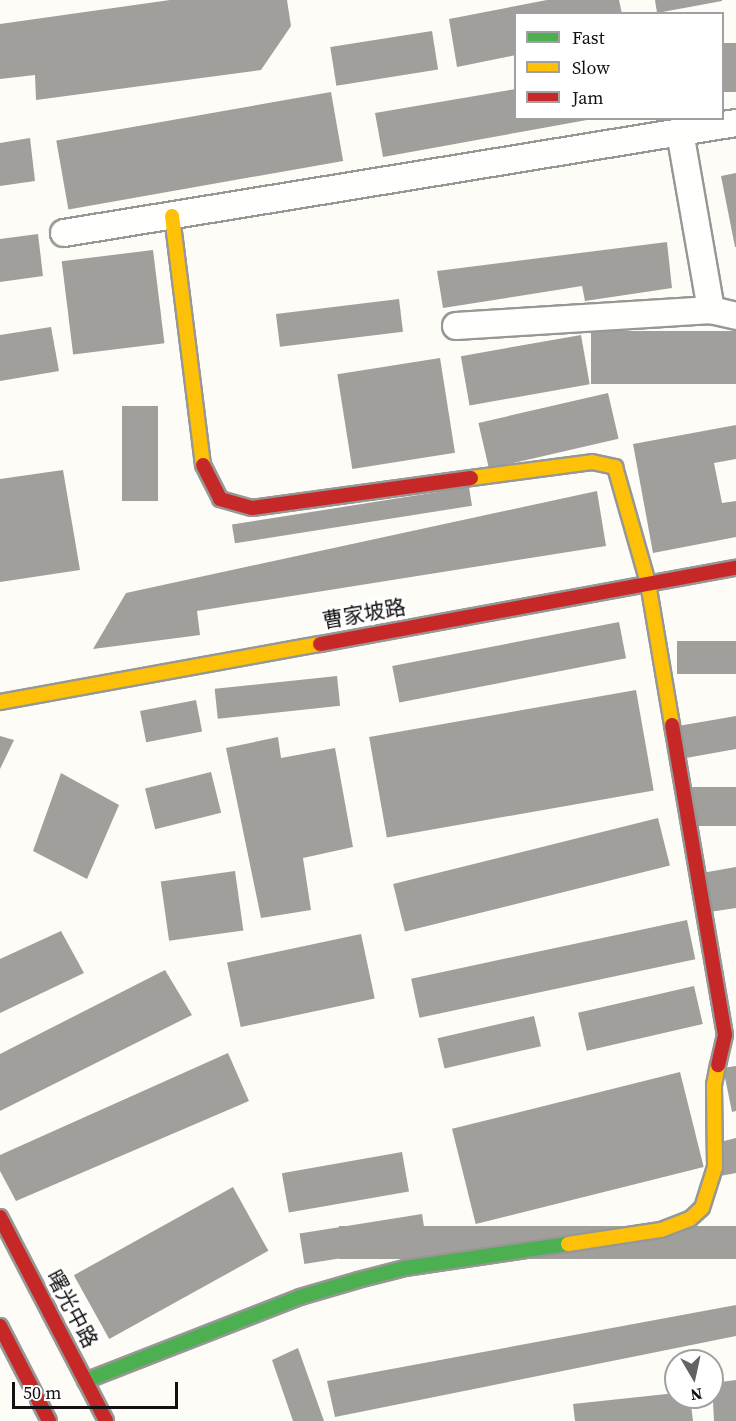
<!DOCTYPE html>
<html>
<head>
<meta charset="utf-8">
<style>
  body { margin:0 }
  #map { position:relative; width:736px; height:1421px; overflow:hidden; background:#fdfcf7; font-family:"Source Serif 4","Noto Sans SC",serif }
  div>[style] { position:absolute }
  .building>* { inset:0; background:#a19f9c; transform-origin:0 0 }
  .roads { filter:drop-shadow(2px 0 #979795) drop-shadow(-2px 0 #979795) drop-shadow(0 2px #979795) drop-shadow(0 -2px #979795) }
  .street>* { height:26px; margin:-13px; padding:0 13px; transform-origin:13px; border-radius:13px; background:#fffffe }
  .fast>* { height:14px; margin:-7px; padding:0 7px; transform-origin:7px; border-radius:7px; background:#4caf50 }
  .slow>* { height:14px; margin:-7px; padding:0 7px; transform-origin:7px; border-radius:7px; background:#ffc107 }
  .jam>* { height:14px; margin:-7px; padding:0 7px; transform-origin:7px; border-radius:7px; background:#c62828 }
  span { translate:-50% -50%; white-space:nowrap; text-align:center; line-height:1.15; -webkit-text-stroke:6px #fff; paint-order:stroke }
  .street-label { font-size:21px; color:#111 }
  .legend { position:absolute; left:514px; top:12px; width:210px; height:108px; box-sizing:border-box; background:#fff; border:2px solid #a0a0a0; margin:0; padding:8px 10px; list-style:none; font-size:18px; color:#111 }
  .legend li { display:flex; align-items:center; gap:12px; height:30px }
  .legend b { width:30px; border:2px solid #a0a0a0 }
  .north { position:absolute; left:664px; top:1349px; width:60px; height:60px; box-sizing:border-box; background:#fff; border:2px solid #a0a0a0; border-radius:50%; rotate:171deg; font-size:16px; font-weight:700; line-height:24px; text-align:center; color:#111 }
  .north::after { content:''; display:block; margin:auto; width:21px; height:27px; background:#646362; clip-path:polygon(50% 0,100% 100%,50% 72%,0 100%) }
  .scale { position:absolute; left:12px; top:1382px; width:166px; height:27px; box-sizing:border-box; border:3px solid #111; border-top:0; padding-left:8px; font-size:18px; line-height:21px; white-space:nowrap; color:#111; -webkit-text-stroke:4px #fff; paint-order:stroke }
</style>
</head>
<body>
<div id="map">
  <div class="building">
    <i style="clip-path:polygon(170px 0,287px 0,291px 26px,261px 70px,36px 100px,35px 75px,0 79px,0 24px)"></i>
    <i style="clip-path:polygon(547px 0,619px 0,622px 14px,516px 14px,516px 55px,457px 67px,449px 19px)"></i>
    <i style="clip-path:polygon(655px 0,722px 0,722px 1px,657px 13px)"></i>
    <i style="left:432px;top:31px;width:39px;height:103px;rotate:81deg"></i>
    <i style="left:736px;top:43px;width:49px;height:14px;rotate:90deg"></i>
    <i style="clip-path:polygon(516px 89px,516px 118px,587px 120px,383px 157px,375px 113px)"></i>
    <i style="left:331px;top:92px;width:70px;height:279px;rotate:80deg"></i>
    <i style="clip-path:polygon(30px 138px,35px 181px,0 186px,0 143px)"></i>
    <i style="clip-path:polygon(736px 173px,736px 247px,735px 247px,721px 176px)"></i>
    <i style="clip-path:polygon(38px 234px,43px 276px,0 282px,0 239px)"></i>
    <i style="clip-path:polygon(667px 242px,672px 288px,585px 301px,582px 286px,443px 308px,437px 271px)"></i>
    <i style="left:153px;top:250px;width:94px;height:92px;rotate:83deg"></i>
    <i style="left:399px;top:299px;width:33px;height:124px;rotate:83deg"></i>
    <i style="clip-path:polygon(51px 327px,59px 371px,0 381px,0 335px)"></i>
    <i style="left:736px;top:331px;width:53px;height:145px;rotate:90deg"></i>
    <i style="left:581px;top:335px;width:50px;height:122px;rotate:80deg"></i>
    <i style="left:440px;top:358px;width:96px;height:104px;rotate:81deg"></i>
    <i style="left:608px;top:393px;width:47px;height:133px;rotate:77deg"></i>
    <i style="left:122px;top:406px;width:36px;height:95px"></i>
    <i style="clip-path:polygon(736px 425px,736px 459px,714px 463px,722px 503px,736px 501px,736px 537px,653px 553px,633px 444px)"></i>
    <i style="clip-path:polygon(63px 470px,80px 570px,0 582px,0 479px)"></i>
    <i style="left:469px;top:487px;width:19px;height:240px;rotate:81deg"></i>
    <i style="clip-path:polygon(597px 491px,606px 546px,197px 611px,200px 635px,93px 649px,126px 593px)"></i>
    <i style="left:619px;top:622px;width:37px;height:231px;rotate:79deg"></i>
    <i style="left:736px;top:641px;width:33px;height:59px;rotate:90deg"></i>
    <i style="left:337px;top:676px;width:30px;height:123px;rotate:84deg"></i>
    <i style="left:636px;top:690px;width:102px;height:271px;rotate:80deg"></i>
    <i style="left:196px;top:700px;width:32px;height:57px;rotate:79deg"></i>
    <i style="clip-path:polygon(736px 716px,736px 749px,686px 758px,678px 726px)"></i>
    <i style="clip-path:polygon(0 736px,14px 740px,0 769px)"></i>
    <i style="clip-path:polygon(278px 737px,281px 758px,335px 748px,353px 847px,303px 858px,311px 910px,261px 918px,226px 748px)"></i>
    <i style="left:211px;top:772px;width:42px;height:68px;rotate:76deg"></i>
    <i style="clip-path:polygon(61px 773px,119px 805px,87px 879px,33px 851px)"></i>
    <i style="left:736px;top:787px;width:39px;height:53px;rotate:90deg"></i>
    <i style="left:658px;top:818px;width:49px;height:273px;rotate:76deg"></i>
    <i style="clip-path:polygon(736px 867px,736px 908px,703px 913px,696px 874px)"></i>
    <i style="left:235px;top:871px;width:60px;height:75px;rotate:82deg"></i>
    <i style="left:687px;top:920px;width:40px;height:282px;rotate:78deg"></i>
    <i style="clip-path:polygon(61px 931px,84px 973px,0 1013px,0 959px)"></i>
    <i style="left:361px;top:934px;width:66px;height:137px;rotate:78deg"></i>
    <i style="clip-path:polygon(165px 970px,192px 1015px,0 1111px,0 1054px)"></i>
    <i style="left:694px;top:986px;width:39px;height:119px;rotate:77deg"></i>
    <i style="left:534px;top:1016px;width:31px;height:99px;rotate:77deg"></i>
    <i style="clip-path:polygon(228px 1053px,249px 1101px,16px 1201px,0 1171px,0 1155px)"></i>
    <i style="clip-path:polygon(736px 1066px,736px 1111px,732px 1112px,723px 1068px)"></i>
    <i style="left:680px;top:1072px;width:98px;height:235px;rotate:76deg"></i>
    <i style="clip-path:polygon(736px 1138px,736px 1173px,720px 1176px,712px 1144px)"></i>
    <i style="left:402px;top:1152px;width:40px;height:122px;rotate:80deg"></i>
    <i style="left:233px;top:1187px;width:73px;height:182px;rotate:61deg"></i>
    <i style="left:422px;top:1214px;width:31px;height:124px;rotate:81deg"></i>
    <i style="left:736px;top:1226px;width:33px;height:397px;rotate:90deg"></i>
    <i style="clip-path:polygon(736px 1305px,736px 1336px,335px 1417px,327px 1381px)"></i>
    <i style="clip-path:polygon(298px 1348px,324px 1421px,293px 1421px,272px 1360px)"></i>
    <i style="clip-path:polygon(736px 1380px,736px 1421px,714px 1421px,712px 1383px)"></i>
    <i style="clip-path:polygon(676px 1393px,676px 1397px,690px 1397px,693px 1421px,575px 1421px,573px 1404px)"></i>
  </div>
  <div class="roads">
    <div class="street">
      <i style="left:680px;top:132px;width:181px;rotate:80.1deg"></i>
      <i style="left:64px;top:233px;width:681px;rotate:-9.3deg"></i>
      <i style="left:456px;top:326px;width:256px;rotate:-3.6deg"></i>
      <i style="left:711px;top:310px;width:26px;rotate:13deg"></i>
    </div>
    <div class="fast">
      <i style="left:85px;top:1381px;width:231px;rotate:-21.3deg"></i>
      <i style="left:300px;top:1297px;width:60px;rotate:-16.3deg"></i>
      <i style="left:358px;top:1280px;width:49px;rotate:-14.3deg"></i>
      <i style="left:405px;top:1268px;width:165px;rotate:-8.4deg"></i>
    </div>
    <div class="slow">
      <i style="left:172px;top:216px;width:251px;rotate:82.9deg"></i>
      <i style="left:471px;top:478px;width:122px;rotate:-7.5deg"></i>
      <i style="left:592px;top:462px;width:24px;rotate:12deg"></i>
      <i style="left:615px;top:467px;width:121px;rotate:74.1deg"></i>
      <i style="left:648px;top:583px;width:144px;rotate:80.4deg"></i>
      <i style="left:0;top:702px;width:325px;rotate:-10.3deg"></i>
      <i style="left:568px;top:1244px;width:94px;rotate:-8.6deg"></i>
      <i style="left:661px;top:1230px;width:31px;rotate:-21deg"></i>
      <i style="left:690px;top:1219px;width:16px;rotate:-43deg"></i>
      <i style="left:702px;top:1208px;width:43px;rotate:-72.4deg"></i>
      <i style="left:715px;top:1167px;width:82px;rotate:-90.7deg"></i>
      <i style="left:714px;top:1085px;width:20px;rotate:-79deg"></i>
    </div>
    <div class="jam">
      <i style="left:203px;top:465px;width:38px;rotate:63deg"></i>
      <i style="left:220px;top:499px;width:33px;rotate:16deg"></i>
      <i style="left:252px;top:508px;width:221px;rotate:-7.8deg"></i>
      <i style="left:320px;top:644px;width:423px;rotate:-10.4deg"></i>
      <i style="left:672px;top:725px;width:314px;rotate:80.3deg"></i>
      <i style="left:725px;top:1035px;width:31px;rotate:103deg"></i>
      <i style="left:0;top:1217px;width:230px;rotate:62.5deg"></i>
      <i style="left:0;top:1326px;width:107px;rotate:62.7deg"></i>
    </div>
  </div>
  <div class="street-label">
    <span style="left:364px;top:614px;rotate:-10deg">曹家坡路</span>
    <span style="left:72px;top:1309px;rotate:62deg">曙光中路</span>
  </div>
  <ul class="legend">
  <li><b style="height:8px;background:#4caf50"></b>Fast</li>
  <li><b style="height:8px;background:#ffc107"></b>Slow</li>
  <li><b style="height:8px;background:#c62828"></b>Jam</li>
  </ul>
  <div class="north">N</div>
  <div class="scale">50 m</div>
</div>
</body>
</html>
